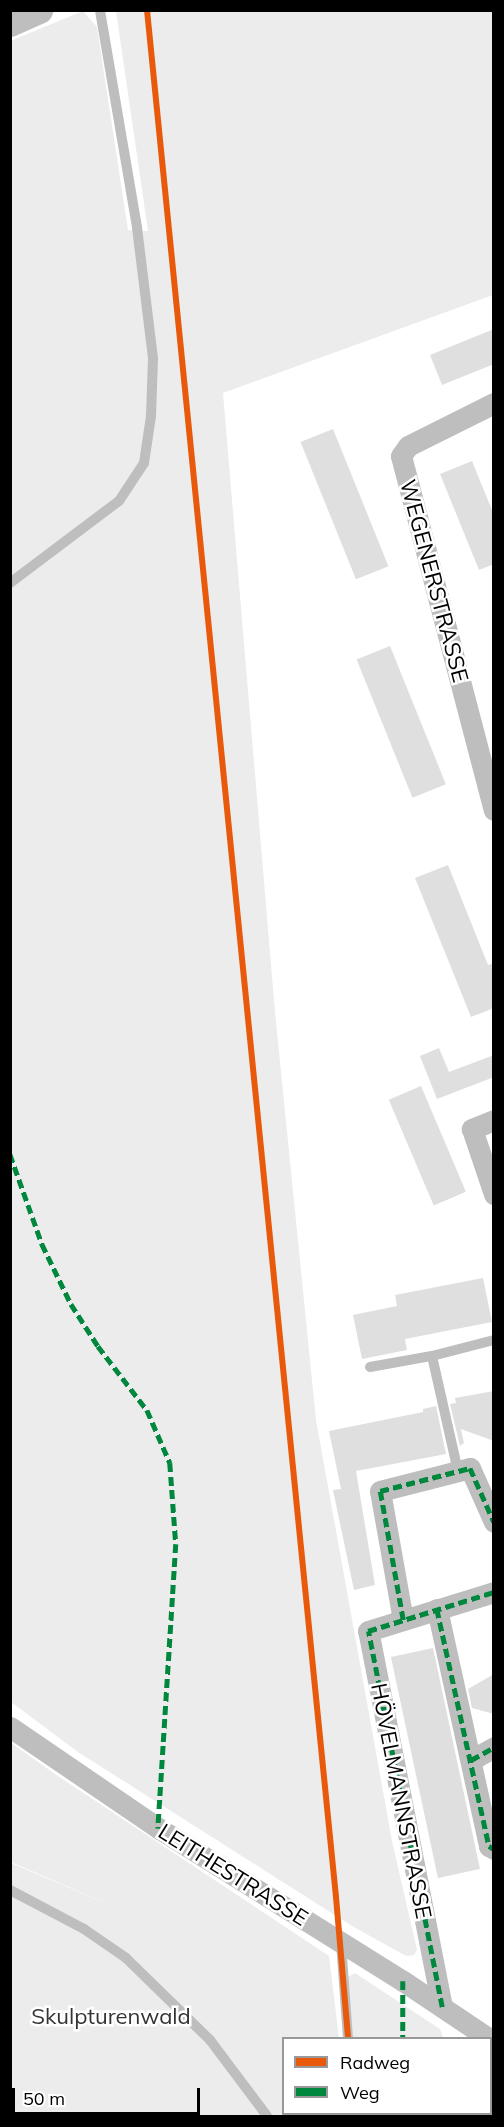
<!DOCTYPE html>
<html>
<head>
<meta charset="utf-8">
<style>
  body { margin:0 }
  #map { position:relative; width:504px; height:2127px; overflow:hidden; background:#fff; font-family:Mulish,sans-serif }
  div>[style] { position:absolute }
  .green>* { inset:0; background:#ececec; transform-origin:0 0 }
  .building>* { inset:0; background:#dfdfdf; transform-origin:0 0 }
  .service>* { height:10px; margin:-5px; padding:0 5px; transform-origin:5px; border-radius:5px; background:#bebebe }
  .minor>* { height:21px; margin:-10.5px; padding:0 10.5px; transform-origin:10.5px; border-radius:10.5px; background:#bebebe }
  .tertiary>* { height:27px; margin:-13.5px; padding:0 13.5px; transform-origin:13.5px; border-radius:13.5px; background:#bebebe }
  .quiet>* { height:4.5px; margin-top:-2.25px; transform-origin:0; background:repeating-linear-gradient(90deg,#00873e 0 9px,transparent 0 13.5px) }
  .cycleway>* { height:6px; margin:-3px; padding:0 3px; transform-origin:3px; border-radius:3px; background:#e8590c }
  span { translate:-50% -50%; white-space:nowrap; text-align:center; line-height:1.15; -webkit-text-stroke:5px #fff; paint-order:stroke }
  .street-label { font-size:22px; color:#000 }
  .park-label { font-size:22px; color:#333 }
  .frame { position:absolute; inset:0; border:12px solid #000; pointer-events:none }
  .legend { position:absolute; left:282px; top:2037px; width:210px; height:78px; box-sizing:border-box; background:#fff; border:2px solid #999; margin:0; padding:8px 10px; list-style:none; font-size:18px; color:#000 }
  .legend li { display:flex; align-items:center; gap:12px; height:30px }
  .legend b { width:30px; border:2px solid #999 }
  .scale { position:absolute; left:12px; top:2088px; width:188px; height:27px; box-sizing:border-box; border:3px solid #000; border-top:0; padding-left:8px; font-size:18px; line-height:21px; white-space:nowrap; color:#000; -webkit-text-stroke:4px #fff; paint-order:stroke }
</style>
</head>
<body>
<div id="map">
  <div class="green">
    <i style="clip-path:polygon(83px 11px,97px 27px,128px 230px,148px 231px,116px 11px,493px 11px,493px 295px,223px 393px,275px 1012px,316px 1420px,392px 1841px,417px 1950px,414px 1955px,406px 1956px,352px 1926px,78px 1752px,11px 1702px,10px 41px)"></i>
    <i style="clip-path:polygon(10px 1742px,55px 1774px,329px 1956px,339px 2038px,284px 2038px,284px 2114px,346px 2114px,346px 2116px,11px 2116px,11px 1863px,131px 1914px,11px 1862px)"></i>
    <i style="clip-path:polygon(355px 1973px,440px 2029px,443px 2038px,351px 2038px,344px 1979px)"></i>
    <i style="left:359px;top:2114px;width:102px;height:2px"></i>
  </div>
  <div class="building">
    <i style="clip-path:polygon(494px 329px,494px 364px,442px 385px,430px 355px)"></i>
    <i style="left:333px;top:429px;width:148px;height:35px;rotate:68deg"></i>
    <i style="clip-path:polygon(472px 461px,494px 515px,494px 564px,479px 570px,440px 474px)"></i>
    <i style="left:390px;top:646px;width:149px;height:36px;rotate:68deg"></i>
    <i style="clip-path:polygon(448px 865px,488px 965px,494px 963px,494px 1008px,471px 1017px,415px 878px)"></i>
    <i style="clip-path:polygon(439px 1048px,449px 1072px,494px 1055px,494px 1077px,437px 1099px,420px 1056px)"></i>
    <i style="left:421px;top:1086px;width:115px;height:35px;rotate:67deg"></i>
    <i style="clip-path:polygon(483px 1278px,492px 1322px,405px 1339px,407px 1350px,362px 1359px,353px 1315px,397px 1306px,395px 1295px)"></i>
    <i style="clip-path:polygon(494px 1391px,494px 1441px,461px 1429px,464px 1443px,460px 1446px,450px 1404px,456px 1403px,455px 1398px)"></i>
    <i style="clip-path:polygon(436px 1406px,446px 1454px,356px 1471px,375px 1585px,354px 1590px,333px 1490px,341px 1489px,329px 1431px,423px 1412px,423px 1409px)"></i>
    <i style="left:433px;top:1648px;width:226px;height:43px;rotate:78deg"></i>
    <i style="clip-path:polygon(494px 1674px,494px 1714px,472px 1708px,468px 1689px)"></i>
  </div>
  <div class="service">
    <i style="left:10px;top:583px;width:136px;rotate:-37deg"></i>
    <i style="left:119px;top:501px;width:45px;rotate:-56.7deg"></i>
    <i style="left:144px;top:463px;width:48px;rotate:-81.5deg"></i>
    <i style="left:151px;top:416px;width:58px;rotate:-88deg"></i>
    <i style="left:153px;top:358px;width:132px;rotate:-97deg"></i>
    <i style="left:137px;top:227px;width:220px;rotate:-99.7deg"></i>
    <i style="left:432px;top:1356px;width:118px;rotate:77.3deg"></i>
    <i style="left:370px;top:1367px;width:63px;rotate:-10.1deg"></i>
    <i style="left:432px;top:1356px;width:64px;rotate:-14.5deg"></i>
    <i style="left:10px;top:1890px;width:84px;rotate:27.8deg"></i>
    <i style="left:84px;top:1929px;width:51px;rotate:34.6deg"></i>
    <i style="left:126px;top:1958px;width:117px;rotate:44.3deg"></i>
    <i style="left:210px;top:2040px;width:95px;rotate:53.1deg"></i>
    <i style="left:341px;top:1943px;width:95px;rotate:85.8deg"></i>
    <i style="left:354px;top:2114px;width:2px;rotate:90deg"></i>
  </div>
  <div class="minor">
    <i style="left:494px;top:403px;width:96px;rotate:153.4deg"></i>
    <i style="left:408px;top:446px;width:12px;rotate:125deg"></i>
    <i style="left:401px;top:456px;width:366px;rotate:75.3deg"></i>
    <i style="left:494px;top:1120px;width:24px;rotate:158deg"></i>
    <i style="left:472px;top:1129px;width:69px;rotate:71.3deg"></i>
    <i style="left:437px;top:1609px;width:243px;rotate:77.6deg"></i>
    <i style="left:489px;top:1846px;width:6px;rotate:31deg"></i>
    <i style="left:403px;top:1620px;width:131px;rotate:-100.1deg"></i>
    <i style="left:380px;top:1491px;width:93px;rotate:-14.3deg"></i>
    <i style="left:470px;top:1468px;width:59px;rotate:66deg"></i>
    <i style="left:10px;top:1727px;width:179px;rotate:34.3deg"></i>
    <i style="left:158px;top:1828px;width:289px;rotate:32deg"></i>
    <i style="left:403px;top:1981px;width:102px;rotate:33.8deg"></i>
    <i style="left:471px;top:1760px;width:26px;rotate:-29deg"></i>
    <i style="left:442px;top:2007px;width:383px;rotate:-101.1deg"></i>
    <i style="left:368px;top:1631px;width:132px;rotate:-17.2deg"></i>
  </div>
  <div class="tertiary">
    <i style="left:10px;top:23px;width:32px;rotate:-24deg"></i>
  </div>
  <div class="quiet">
    <i style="left:10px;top:1154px;width:96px;rotate:70.4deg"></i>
    <i style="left:42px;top:1244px;width:67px;rotate:64.2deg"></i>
    <i style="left:71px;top:1304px;width:50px;rotate:57.3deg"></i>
    <i style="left:98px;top:1346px;width:81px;rotate:52.6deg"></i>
    <i style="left:147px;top:1410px;width:58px;rotate:66.5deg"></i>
    <i style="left:170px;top:1463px;width:81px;rotate:85.8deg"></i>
    <i style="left:176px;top:1544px;width:285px;rotate:93.6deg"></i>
    <i style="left:437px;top:1609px;width:243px;rotate:77.6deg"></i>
    <i style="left:489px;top:1846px;width:6px;rotate:31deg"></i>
    <i style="left:403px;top:1620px;width:131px;rotate:-100.1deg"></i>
    <i style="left:380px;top:1491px;width:93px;rotate:-14.3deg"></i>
    <i style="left:470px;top:1468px;width:59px;rotate:66deg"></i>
    <i style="left:471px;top:1760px;width:26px;rotate:-29deg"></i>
    <i style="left:403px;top:1981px;width:57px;rotate:90deg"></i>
    <i style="left:442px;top:2007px;width:383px;rotate:-101.1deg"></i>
    <i style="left:368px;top:1631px;width:132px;rotate:-17.2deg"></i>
    <i style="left:420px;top:2114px;width:2px;rotate:63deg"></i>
  </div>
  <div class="cycleway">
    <i style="left:147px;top:10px;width:1896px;rotate:84.28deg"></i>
    <i style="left:336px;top:1897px;width:142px;rotate:85.1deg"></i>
  </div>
  <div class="street-label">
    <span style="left:434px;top:581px;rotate:75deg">WEGENERSTRASSE</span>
    <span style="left:401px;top:1801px;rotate:79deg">HÖVELMANNSTRASSE</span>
    <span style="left:233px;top:1875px;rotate:32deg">LEITHESTRASSE</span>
  </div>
  <div class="park-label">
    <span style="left:111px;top:2017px">Skulpturenwald</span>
  </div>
  <div class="frame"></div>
  <ul class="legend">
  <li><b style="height:8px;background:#e8590c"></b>Radweg</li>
  <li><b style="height:8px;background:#00873e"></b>Weg</li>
  </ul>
  <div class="scale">50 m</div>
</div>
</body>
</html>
